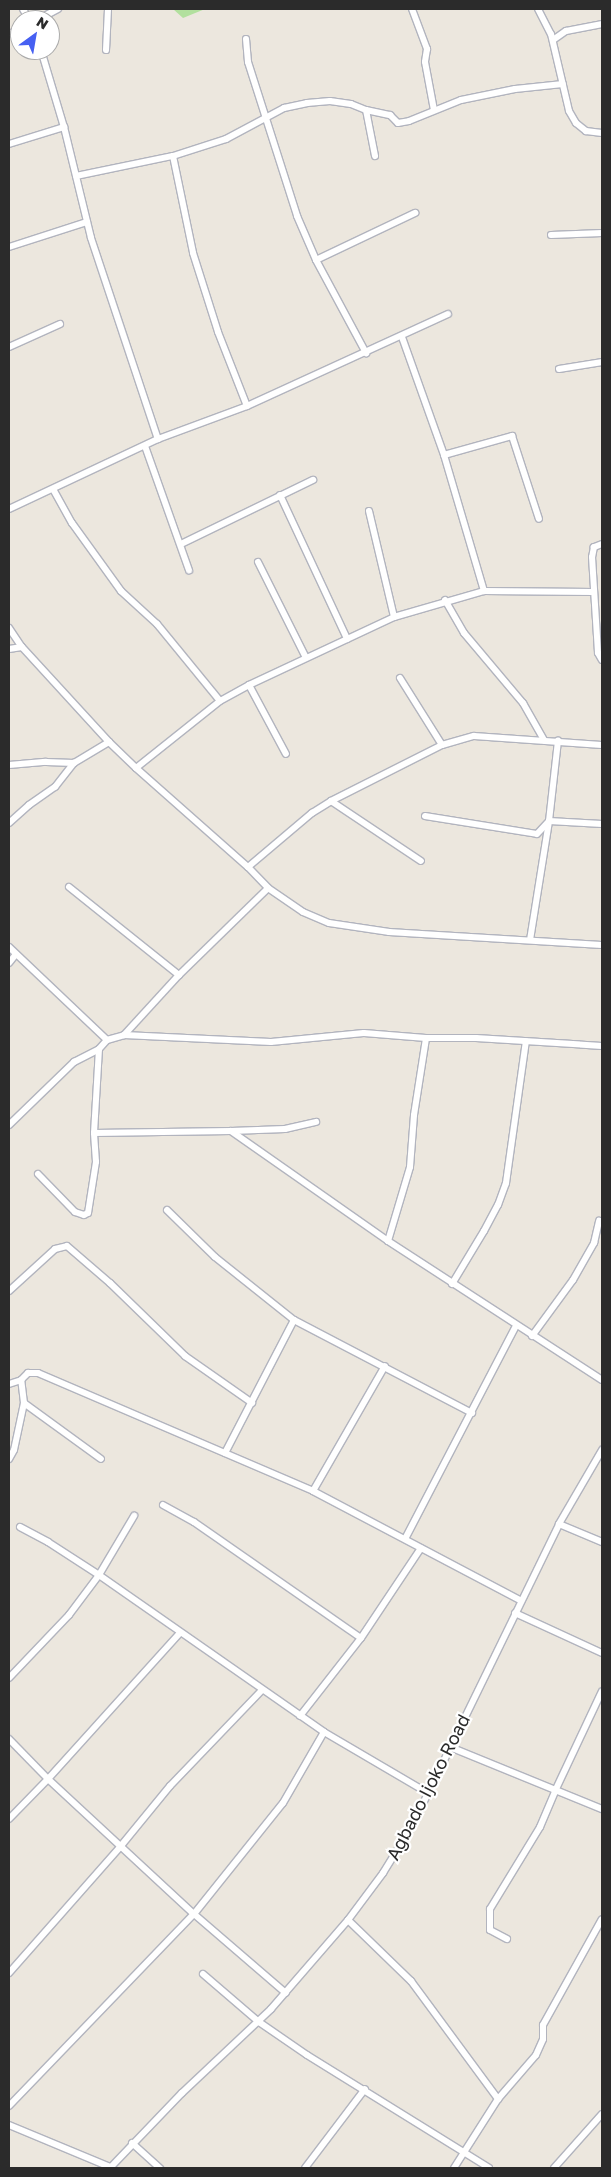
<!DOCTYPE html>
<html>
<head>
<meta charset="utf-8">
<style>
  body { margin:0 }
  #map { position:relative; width:611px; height:2177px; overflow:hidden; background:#ece7de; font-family:"Golos Text",sans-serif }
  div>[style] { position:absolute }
  .green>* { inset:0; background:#b2e09e }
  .roads { filter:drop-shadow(1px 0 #b2b4be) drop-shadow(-1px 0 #b2b4be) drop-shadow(0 1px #b2b4be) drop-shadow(0 -1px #b2b4be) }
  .minor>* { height:6px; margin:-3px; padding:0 3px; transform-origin:3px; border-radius:3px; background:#fff }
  span { translate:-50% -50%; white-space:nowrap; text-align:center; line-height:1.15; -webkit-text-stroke:4.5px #fff; paint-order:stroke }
  .street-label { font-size:18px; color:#2b2b2b }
  .frame { position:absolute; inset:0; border:10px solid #2b2b2b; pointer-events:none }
  .north { position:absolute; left:10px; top:10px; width:50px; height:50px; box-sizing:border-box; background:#fff; border:1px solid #aaa; border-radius:50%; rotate:32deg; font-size:14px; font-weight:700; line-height:20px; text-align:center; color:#2b2b2b }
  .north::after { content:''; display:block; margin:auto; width:18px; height:22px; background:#4660f2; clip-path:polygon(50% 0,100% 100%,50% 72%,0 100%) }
</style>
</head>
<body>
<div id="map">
  <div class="green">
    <i style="clip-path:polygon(173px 9px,205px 9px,183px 18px)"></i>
  </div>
  <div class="roads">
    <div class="minor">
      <i style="left:23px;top:9px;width:13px;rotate:61deg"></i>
      <i style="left:412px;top:9px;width:43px;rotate:69.4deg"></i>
      <i style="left:427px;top:49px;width:13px;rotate:99deg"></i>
      <i style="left:425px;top:62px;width:49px;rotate:79.4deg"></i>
      <i style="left:538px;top:9px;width:28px;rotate:63deg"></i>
      <i style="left:551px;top:34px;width:79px;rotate:76.8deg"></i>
      <i style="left:569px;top:111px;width:14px;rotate:60deg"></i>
      <i style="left:576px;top:123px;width:13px;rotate:39deg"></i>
      <i style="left:586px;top:131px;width:16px;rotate:7deg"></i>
      <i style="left:37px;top:20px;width:24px;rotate:-28deg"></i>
      <i style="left:9px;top:34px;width:12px;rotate:-24deg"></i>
      <i style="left:246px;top:39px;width:23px;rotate:85deg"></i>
      <i style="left:248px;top:62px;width:162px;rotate:72.3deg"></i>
      <i style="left:297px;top:216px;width:48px;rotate:66.6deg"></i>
      <i style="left:316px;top:260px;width:106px;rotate:61.7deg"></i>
      <i style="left:553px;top:40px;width:16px;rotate:-35deg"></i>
      <i style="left:566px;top:31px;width:37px;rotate:-11deg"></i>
      <i style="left:41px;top:50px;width:80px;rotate:73.4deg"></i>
      <i style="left:64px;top:127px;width:114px;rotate:76.3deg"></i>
      <i style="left:91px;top:238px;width:212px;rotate:71.6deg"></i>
      <i style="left:106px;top:50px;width:41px;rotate:-87.2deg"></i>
      <i style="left:366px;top:110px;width:47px;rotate:78.9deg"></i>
      <i style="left:9px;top:144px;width:58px;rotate:-17.2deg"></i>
      <i style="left:173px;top:156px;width:99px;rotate:78.3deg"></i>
      <i style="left:193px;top:253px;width:83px;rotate:72.4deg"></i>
      <i style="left:218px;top:332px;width:79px;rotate:68.6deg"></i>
      <i style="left:76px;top:176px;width:99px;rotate:-11.7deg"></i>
      <i style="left:173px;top:156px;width:56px;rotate:-17.8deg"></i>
      <i style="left:226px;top:139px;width:66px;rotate:-28.1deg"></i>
      <i style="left:284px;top:108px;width:24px;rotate:-12deg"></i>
      <i style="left:307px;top:103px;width:23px;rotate:-5deg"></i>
      <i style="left:330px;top:101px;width:21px;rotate:8deg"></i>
      <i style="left:351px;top:104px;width:16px;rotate:22deg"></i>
      <i style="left:366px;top:110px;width:25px;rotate:12deg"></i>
      <i style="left:390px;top:115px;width:11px;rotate:45deg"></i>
      <i style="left:398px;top:123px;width:11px;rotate:-10deg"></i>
      <i style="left:409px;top:121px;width:56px;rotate:-22deg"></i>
      <i style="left:461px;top:100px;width:55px;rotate:-11.5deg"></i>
      <i style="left:515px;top:89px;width:48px;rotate:-5.9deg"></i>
      <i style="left:551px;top:235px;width:51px;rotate:-2.2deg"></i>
      <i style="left:9px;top:247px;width:82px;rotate:-17.8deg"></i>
      <i style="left:316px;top:260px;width:110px;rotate:-25.4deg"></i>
      <i style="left:402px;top:337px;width:125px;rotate:70.4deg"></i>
      <i style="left:444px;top:455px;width:142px;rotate:73.6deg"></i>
      <i style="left:9px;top:347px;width:56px;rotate:-24.3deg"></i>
      <i style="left:559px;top:369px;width:44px;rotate:-9.2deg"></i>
      <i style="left:145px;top:446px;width:132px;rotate:70.5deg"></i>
      <i style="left:444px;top:455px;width:71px;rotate:-15.6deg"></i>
      <i style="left:512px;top:436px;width:87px;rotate:72deg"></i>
      <i style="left:53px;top:489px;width:39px;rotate:61deg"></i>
      <i style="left:72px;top:523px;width:84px;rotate:54.2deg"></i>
      <i style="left:121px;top:591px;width:49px;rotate:42.5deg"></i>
      <i style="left:157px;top:624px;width:99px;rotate:50.7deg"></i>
      <i style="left:280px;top:495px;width:159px;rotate:65deg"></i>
      <i style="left:9px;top:509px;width:165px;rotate:-25.2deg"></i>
      <i style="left:158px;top:439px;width:95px;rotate:-20.3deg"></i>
      <i style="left:247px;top:406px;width:221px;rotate:-24.6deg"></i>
      <i style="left:369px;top:511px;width:109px;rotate:76.7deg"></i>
      <i style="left:181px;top:544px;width:147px;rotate:-25.9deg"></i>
      <i style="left:602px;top:544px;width:9px;rotate:159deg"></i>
      <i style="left:594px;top:547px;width:10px;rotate:101deg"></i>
      <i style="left:592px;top:557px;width:96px;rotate:86.4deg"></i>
      <i style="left:598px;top:653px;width:8px;rotate:60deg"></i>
      <i style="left:258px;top:562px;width:107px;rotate:63.4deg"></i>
      <i style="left:445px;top:600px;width:38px;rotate:60deg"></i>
      <i style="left:464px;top:633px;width:92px;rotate:49.9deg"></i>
      <i style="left:523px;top:703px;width:43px;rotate:60.4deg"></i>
      <i style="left:9px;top:628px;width:23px;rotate:56deg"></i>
      <i style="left:22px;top:647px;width:129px;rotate:47.5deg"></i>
      <i style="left:109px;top:742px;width:37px;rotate:44deg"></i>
      <i style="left:136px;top:768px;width:149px;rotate:41.5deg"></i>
      <i style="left:248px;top:867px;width:29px;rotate:46deg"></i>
      <i style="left:268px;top:888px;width:42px;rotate:34.4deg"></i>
      <i style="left:303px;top:912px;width:28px;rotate:23deg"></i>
      <i style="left:329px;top:923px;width:61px;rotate:8.5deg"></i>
      <i style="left:389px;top:932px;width:213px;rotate:3.5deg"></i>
      <i style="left:9px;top:649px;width:13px;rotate:-9deg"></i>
      <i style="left:400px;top:678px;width:79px;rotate:57.9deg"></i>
      <i style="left:249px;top:685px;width:78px;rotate:61.8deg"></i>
      <i style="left:9px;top:765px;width:37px;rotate:-5deg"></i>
      <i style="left:46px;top:762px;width:28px;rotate:2deg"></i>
      <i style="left:136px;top:768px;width:107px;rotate:-38.6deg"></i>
      <i style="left:220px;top:701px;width:33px;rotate:-29deg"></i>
      <i style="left:249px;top:685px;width:160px;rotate:-25.1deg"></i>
      <i style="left:394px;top:617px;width:94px;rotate:-16.1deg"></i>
      <i style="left:484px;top:591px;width:109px;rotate:0.5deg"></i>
      <i style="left:331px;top:801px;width:108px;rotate:33.7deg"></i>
      <i style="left:425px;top:816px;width:113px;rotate:9.1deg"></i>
      <i style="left:537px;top:834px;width:18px;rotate:-47deg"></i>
      <i style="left:549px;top:821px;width:53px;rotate:3.2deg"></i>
      <i style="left:9px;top:823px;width:27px;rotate:-42deg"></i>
      <i style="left:29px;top:805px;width:32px;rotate:-35deg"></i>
      <i style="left:55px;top:787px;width:31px;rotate:-52deg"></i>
      <i style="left:74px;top:763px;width:41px;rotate:-31deg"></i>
      <i style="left:248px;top:867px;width:84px;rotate:-40.2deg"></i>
      <i style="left:312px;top:813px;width:22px;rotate:-32deg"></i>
      <i style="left:331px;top:801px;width:124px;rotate:-26.8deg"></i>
      <i style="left:442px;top:745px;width:33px;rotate:-16deg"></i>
      <i style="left:474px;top:736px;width:128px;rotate:4deg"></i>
      <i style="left:69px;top:887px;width:141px;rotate:38.7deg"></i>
      <i style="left:530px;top:940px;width:121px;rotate:-80.9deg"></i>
      <i style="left:549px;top:821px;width:81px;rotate:-83.6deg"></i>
      <i style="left:9px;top:947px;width:135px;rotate:43.5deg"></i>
      <i style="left:9px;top:963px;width:11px;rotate:-52deg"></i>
      <i style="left:124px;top:1035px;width:147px;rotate:2.7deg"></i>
      <i style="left:271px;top:1042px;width:93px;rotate:-5.5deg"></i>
      <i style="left:364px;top:1033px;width:62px;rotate:4.6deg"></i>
      <i style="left:426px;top:1038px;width:50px"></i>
      <i style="left:476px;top:1038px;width:126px;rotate:3.6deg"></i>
      <i style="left:9px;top:1125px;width:91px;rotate:-44.1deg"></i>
      <i style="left:74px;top:1062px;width:28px;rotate:-27deg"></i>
      <i style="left:99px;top:1049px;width:12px;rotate:-48deg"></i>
      <i style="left:107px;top:1040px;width:18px;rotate:-16deg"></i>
      <i style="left:124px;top:1035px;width:81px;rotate:-47.5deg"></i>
      <i style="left:179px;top:975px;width:124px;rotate:-44.3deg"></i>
      <i style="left:231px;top:1131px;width:192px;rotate:35deg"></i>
      <i style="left:388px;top:1241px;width:255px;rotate:33deg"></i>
      <i style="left:94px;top:1133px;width:137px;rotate:-0.8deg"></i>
      <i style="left:231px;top:1131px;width:54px;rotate:-2.1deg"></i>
      <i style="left:285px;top:1129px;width:32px;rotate:-13deg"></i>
      <i style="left:38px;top:1174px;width:53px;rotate:45.8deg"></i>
      <i style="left:75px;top:1212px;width:9px;rotate:18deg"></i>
      <i style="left:84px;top:1215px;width:4px;rotate:-27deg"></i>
      <i style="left:88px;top:1213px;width:52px;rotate:-81.1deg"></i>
      <i style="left:96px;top:1162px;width:29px;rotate:-94deg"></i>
      <i style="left:94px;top:1133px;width:84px;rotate:-86.6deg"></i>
      <i style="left:167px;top:1210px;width:67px;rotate:44.4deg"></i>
      <i style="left:215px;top:1257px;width:101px;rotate:38.6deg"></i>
      <i style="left:294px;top:1320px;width:201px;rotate:27.6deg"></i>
      <i style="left:388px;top:1241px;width:77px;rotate:-73.4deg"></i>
      <i style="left:410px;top:1167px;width:52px;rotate:-85.6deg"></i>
      <i style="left:414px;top:1115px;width:78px;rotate:-81.1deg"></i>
      <i style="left:452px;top:1284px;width:62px;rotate:-58.9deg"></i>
      <i style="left:484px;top:1231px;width:30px;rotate:-62deg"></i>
      <i style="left:498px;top:1205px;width:23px;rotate:-70deg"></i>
      <i style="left:506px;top:1183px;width:143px;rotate:-82deg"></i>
      <i style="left:9px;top:1291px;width:62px;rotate:-42.4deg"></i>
      <i style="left:55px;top:1249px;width:12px;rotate:-14deg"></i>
      <i style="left:67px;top:1246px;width:57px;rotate:40.7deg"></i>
      <i style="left:110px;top:1283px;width:105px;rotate:44.2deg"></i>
      <i style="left:185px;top:1356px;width:82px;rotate:35deg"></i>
      <i style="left:532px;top:1336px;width:69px;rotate:-53.8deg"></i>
      <i style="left:573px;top:1280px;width:43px;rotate:-60.4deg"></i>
      <i style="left:594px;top:1243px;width:23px;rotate:-77deg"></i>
      <i style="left:9px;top:1384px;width:13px;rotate:-18deg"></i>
      <i style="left:24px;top:1403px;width:95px;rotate:36deg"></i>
      <i style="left:225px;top:1453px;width:150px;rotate:-62.6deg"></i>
      <i style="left:9px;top:1459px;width:10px;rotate:-61deg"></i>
      <i style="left:14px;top:1450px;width:48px;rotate:-78deg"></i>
      <i style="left:24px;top:1403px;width:23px;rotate:-97deg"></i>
      <i style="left:21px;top:1380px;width:10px;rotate:-45deg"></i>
      <i style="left:28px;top:1373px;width:10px"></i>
      <i style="left:38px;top:1373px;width:299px;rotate:23.2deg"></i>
      <i style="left:313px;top:1491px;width:234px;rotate:27.8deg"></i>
      <i style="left:313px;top:1491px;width:144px;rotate:-60.1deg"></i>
      <i style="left:163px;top:1505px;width:35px;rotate:29deg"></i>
      <i style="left:194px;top:1522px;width:203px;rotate:34.8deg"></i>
      <i style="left:559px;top:1524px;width:47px;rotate:22.7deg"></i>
      <i style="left:20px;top:1527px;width:32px;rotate:28deg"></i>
      <i style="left:48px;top:1542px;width:61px;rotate:32.9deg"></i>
      <i style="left:99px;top:1575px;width:274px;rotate:34.9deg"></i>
      <i style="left:324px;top:1732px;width:121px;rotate:30.4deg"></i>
      <i style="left:405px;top:1539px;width:240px;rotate:-62.5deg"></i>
      <i style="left:515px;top:1613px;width:96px;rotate:24.7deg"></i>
      <i style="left:9px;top:1678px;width:87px;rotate:-46.4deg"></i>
      <i style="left:69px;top:1615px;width:50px;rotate:-53.1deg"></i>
      <i style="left:99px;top:1575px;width:69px;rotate:-59.3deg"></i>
      <i style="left:300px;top:1716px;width:99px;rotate:-52deg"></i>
      <i style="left:361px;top:1638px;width:108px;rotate:-56.3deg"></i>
      <i style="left:9px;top:1739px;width:56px;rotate:45.7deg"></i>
      <i style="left:48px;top:1779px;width:199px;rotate:42.8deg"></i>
      <i style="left:194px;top:1914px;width:121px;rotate:40.7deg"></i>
      <i style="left:450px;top:1747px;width:164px;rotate:22.2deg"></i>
      <i style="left:9px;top:1819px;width:56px;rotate:-45.7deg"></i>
      <i style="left:48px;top:1779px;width:197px;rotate:-47.9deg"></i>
      <i style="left:348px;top:1920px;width:88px;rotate:44.1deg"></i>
      <i style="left:411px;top:1981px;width:147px;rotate:53.6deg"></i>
      <i style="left:507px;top:1939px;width:19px;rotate:-152deg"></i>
      <i style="left:490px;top:1930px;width:21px;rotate:-90deg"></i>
      <i style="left:490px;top:1909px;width:96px;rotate:-58.6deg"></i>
      <i style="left:540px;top:1827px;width:39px;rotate:-67deg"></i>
      <i style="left:555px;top:1791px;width:110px;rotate:-64.8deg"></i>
      <i style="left:9px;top:1973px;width:168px;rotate:-48.6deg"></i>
      <i style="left:120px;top:1847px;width:79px;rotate:-50.7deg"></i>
      <i style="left:170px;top:1786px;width:133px;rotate:-46.2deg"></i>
      <i style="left:203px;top:1974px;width:74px;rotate:40.6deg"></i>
      <i style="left:259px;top:2022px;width:58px;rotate:34.5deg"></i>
      <i style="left:307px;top:2055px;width:214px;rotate:31.8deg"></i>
      <i style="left:9px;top:2106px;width:267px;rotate:-46.1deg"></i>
      <i style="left:194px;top:1914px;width:142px;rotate:-51.3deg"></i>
      <i style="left:283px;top:1803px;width:82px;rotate:-60deg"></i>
      <i style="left:9px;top:2125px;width:109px;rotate:22.6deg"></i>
      <i style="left:132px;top:2143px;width:38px;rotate:42deg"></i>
      <i style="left:110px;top:2168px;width:104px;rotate:-46.2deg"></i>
      <i style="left:182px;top:2093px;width:122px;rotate:-43.3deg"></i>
      <i style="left:271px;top:2009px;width:118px;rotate:-49.1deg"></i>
      <i style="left:348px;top:1920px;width:59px;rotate:-53.3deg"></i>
      <i style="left:383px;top:1873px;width:55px;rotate:-58.3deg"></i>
      <i style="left:412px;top:1826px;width:336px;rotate:-64deg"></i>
      <i style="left:559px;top:1524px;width:86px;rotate:-59.8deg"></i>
      <i style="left:305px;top:2168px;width:99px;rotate:-52.8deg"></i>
      <i style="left:454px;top:2168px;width:82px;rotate:-57.5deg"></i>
      <i style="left:498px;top:2099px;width:58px;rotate:-49.2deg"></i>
      <i style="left:536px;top:2055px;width:17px;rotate:-66deg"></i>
      <i style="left:543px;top:2039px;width:14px;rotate:-90deg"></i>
      <i style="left:543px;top:2025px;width:121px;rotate:-60.9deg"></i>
      <i style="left:554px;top:2168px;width:72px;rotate:-48.4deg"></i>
    </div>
  </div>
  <div class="street-label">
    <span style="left:428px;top:1787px;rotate:-63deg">Agbado Ijoko Road</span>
  </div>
  <div class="frame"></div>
  <div class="north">N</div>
</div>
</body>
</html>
